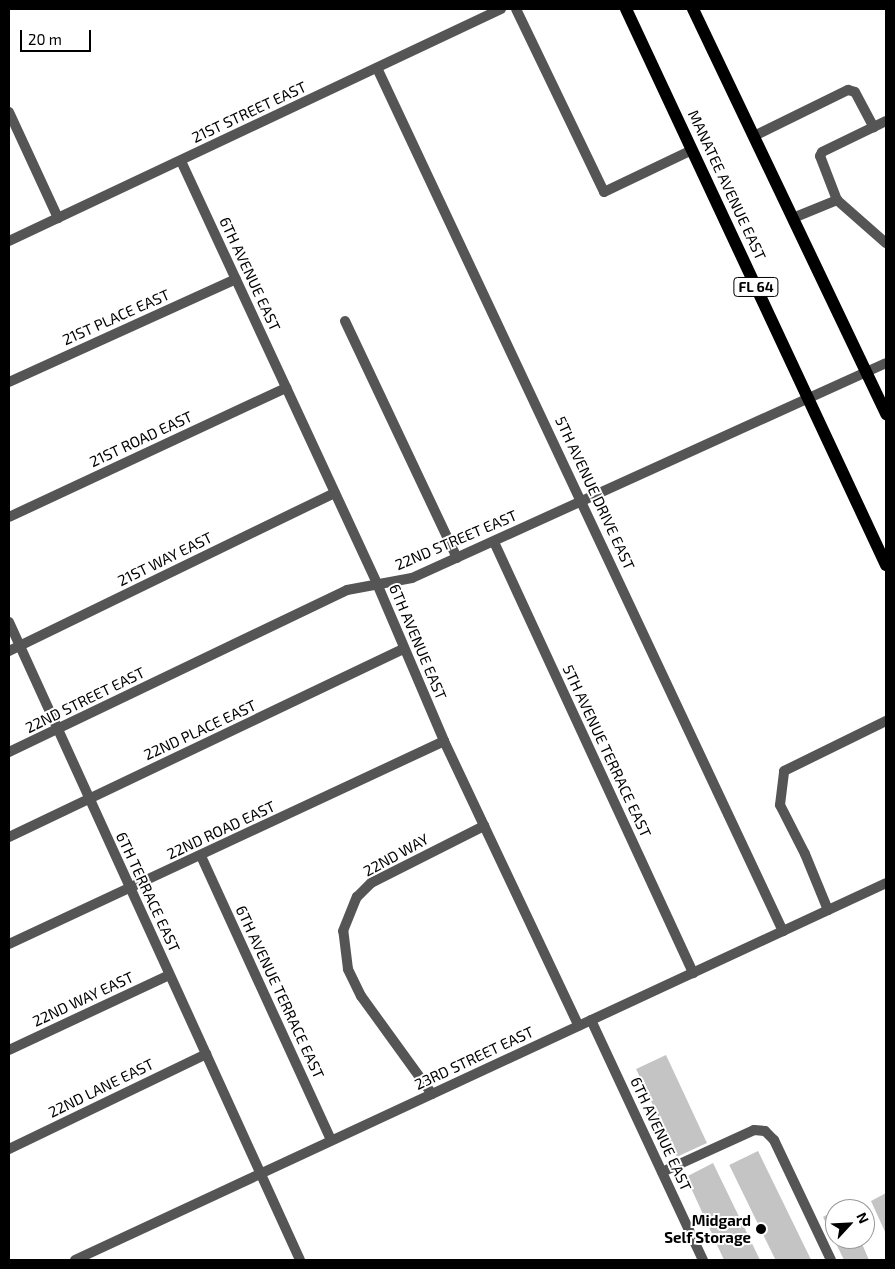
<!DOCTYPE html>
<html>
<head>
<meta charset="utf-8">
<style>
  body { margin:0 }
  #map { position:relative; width:895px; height:1269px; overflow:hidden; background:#fff; font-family:"Exo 2",sans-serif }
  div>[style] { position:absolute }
  .building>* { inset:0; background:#c4c4c4; transform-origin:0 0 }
  .service>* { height:10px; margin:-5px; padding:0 5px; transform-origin:5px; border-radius:5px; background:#555 }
  .minor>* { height:10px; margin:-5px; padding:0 5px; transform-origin:5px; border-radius:5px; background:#555 }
  .primary>* { height:12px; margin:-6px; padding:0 6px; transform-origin:6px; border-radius:6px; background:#000 }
  .dots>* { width:14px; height:14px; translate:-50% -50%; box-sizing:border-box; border:2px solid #fff; border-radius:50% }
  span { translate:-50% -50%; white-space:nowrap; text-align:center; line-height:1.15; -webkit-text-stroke:4px #fff; paint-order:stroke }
  .shield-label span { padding:1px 4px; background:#fff; border:1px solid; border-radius:4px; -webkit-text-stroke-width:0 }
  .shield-label { font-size:14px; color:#000; font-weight:700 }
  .street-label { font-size:15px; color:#000 }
  .poi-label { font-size:15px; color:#000; font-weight:700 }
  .right { translate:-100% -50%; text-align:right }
  .frame { position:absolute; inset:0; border:10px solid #000; pointer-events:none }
  .north { position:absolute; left:825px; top:1199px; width:50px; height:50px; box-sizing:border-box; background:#fff; border:1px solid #999; border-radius:50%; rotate:65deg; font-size:14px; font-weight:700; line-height:20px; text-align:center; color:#000 }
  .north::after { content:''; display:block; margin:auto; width:18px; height:22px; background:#000; clip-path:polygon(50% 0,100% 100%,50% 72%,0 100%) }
  .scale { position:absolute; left:20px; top:30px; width:71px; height:22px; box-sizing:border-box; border:2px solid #000; border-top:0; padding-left:6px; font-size:15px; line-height:18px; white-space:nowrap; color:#000; -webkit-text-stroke:4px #fff; paint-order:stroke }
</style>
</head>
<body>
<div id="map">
  <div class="building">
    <i style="left:666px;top:1055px;width:97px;height:33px;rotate:65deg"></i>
    <i style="left:758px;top:1151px;width:121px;height:32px;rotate:64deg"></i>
    <i style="clip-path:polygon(713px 1163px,760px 1260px,724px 1260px,686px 1177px)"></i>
    <i style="clip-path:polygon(886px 1193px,886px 1234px,871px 1201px)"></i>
    <i style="clip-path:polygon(835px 1210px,835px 1239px,860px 1239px,869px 1260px,844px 1260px,823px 1217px)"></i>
  </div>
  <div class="service">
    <i style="left:516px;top:9px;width:203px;rotate:64.3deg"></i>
    <i style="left:604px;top:192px;width:98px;rotate:-25.5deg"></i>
    <i style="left:9px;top:112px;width:117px;rotate:65.2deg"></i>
    <i style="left:754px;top:136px;width:105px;rotate:-26.1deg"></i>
    <i style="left:848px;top:90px;width:7px;rotate:16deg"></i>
    <i style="left:855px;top:92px;width:40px;rotate:62deg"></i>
    <i style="left:837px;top:200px;width:65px;rotate:41.3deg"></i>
    <i style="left:793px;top:218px;width:48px;rotate:-22.2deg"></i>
    <i style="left:837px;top:200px;width:47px;rotate:-111.1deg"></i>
    <i style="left:820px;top:156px;width:4px;rotate:-63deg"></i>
    <i style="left:822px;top:152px;width:71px;rotate:-25.8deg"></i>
    <i style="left:828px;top:910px;width:61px;rotate:-112.3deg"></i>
    <i style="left:805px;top:854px;width:55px;rotate:-117deg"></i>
    <i style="left:780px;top:805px;width:34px;rotate:-83deg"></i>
    <i style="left:784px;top:771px;width:114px;rotate:-26.1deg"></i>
    <i style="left:591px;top:1020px;width:265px;rotate:65deg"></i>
    <i style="left:662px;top:1172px;width:101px;rotate:-24.5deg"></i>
    <i style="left:754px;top:1130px;width:11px;rotate:5deg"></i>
    <i style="left:765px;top:1131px;width:13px;rotate:45deg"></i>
    <i style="left:774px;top:1140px;width:133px;rotate:64.6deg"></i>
  </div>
  <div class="minor">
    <i style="left:377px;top:68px;width:954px;rotate:64.81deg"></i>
    <i style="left:181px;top:161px;width:468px;rotate:65.1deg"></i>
    <i style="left:378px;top:586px;width:168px;rotate:66.9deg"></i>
    <i style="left:444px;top:741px;width:315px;rotate:64.7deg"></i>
    <i style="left:9px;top:241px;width:544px;rotate:-25.25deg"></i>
    <i style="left:345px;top:321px;width:262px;rotate:64.7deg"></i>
    <i style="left:9px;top:382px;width:249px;rotate:-24.4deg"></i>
    <i style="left:9px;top:517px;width:306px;rotate:-25deg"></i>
    <i style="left:494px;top:542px;width:475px;rotate:65.2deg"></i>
    <i style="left:9px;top:622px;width:701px;rotate:65.48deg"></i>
    <i style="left:9px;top:651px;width:362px;rotate:-25.9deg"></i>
    <i style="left:9px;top:752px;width:375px;rotate:-25.6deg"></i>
    <i style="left:347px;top:590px;width:66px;rotate:-10.5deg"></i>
    <i style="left:412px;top:578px;width:520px;rotate:-24.4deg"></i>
    <i style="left:9px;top:837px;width:437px;rotate:-25.5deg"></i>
    <i style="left:201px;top:856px;width:312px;rotate:65.4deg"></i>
    <i style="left:9px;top:944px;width:480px;rotate:-25deg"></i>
    <i style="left:9px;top:1050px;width:177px;rotate:-25.1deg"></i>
    <i style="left:432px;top:1094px;width:121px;rotate:-125.9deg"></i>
    <i style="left:361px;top:996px;width:30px;rotate:-116deg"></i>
    <i style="left:348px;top:969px;width:38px;rotate:-97deg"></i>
    <i style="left:343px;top:931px;width:37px;rotate:-68deg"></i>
    <i style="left:357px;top:897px;width:20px;rotate:-45deg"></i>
    <i style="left:371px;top:883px;width:127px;rotate:-26.8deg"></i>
    <i style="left:9px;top:1149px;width:219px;rotate:-25.7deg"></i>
    <i style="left:75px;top:1260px;width:894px;rotate:-24.93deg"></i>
  </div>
  <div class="primary">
    <i style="left:626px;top:9px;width:614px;rotate:64.94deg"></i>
    <i style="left:693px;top:9px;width:449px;rotate:64.5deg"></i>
  </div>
  <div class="dots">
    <i style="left:761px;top:1229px;background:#000"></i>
  </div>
  <div class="shield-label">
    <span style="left:756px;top:287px">FL 64</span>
  </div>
  <div class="street-label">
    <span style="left:249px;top:112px;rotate:-25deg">21ST STREET EAST</span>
    <span style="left:727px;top:185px;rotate:65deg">MANATEE AVENUE EAST</span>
    <span style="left:250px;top:274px;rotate:65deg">6TH AVENUE EAST</span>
    <span style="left:116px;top:317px;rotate:-24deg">21ST PLACE EAST</span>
    <span style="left:141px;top:439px;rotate:-25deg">21ST ROAD EAST</span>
    <span style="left:595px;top:493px;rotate:65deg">5TH AVENUE DRIVE EAST</span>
    <span style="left:456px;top:540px;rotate:-23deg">22ND STREET EAST</span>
    <span style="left:165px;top:559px;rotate:-26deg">21ST WAY EAST</span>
    <span style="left:418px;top:642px;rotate:67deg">6TH AVENUE EAST</span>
    <span style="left:85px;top:700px;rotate:-26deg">22ND STREET EAST</span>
    <span style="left:200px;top:730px;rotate:-25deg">22ND PLACE EAST</span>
    <span style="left:607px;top:751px;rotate:65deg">5TH AVENUE TERRACE EAST</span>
    <span style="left:221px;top:830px;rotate:-25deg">22ND ROAD EAST</span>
    <span style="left:396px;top:855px;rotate:-29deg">22ND WAY</span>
    <span style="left:148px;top:892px;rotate:65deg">6TH TERRACE EAST</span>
    <span style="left:280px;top:992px;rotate:65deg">6TH AVENUE TERRACE EAST</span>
    <span style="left:83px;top:999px;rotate:-25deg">22ND WAY EAST</span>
    <span style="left:474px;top:1058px;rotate:-25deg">23RD STREET EAST</span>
    <span style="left:101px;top:1088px;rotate:-26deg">22ND LANE EAST</span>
    <span style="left:661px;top:1134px;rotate:65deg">6TH AVENUE EAST</span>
  </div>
  <div class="poi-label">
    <span class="right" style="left:751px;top:1229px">Midgard<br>Self Storage</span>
  </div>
  <div class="frame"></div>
  <div class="north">N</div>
  <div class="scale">20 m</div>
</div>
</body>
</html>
